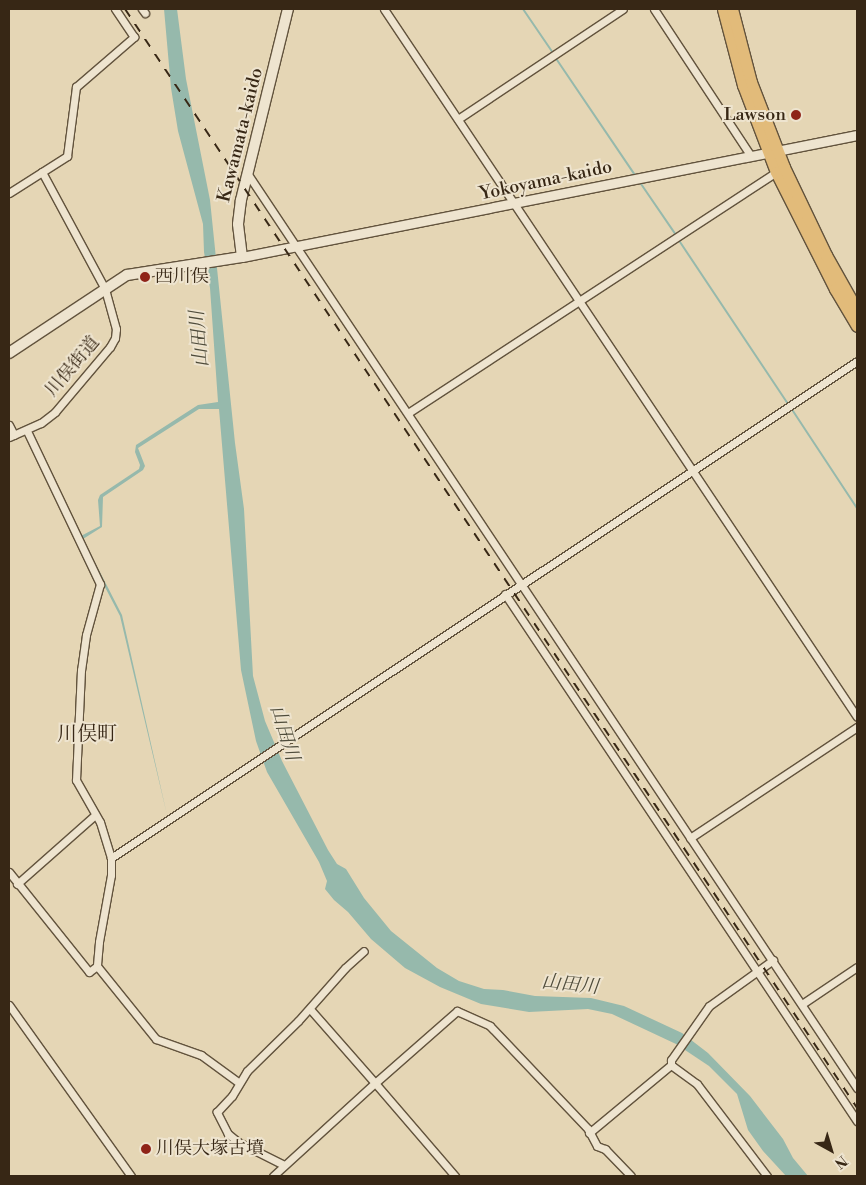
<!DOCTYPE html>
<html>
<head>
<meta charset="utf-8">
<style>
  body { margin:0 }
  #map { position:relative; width:866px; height:1185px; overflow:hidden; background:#e5d6b5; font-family:"Libre Bodoni","Noto Serif JP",serif }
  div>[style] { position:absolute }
  .water>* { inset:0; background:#96b9ac }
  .stream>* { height:2px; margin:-1px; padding:0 1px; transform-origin:1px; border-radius:1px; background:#96b9ac }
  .roads { filter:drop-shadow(1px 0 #62533d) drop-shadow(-1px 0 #62533d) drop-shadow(0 1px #62533d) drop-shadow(0 -1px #62533d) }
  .minor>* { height:7px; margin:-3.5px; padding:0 3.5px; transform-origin:3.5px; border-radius:3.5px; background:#eee4cf }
  .tertiary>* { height:9px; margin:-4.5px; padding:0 4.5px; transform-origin:4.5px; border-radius:4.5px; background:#eee4cf }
  .secondary>* { height:10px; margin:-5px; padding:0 5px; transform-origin:5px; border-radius:5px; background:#eee4cf }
  .primary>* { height:11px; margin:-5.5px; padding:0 5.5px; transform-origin:5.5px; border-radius:5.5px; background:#e2bb7a }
  .rail>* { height:2px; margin-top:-1px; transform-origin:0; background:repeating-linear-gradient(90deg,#372715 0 9px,transparent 0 18px) }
  .dots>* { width:14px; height:14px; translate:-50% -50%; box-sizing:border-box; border:2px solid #eee4cf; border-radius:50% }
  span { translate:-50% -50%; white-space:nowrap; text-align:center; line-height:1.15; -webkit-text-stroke:4px #eee4cf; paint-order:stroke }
  .poi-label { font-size:18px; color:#372715 }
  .right { translate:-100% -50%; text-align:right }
  .left { translate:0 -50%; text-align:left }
  .street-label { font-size:18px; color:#372715 }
  .water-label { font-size:19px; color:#4f4c3b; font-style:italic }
  .quarter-label { font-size:20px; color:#372715 }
  .frame { position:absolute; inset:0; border:10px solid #372715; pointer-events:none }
  .north { position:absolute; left:806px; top:1125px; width:50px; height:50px; -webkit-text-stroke:4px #eee4cf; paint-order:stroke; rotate:141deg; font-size:14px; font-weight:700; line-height:20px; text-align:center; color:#372715 }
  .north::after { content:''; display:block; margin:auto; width:18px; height:22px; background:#372715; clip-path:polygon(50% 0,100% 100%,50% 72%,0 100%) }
</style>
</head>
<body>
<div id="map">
  <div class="water">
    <i style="clip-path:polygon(164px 9px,177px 9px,186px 79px,210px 200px,235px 443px,244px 509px,253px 676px,265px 721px,282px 761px,328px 850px,337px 864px,346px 869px,364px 898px,391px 931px,437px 968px,459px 981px,484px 989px,503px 990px,535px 996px,591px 998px,624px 1006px,682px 1033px,708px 1053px,750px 1096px,783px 1139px,793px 1158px,808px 1176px,786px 1176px,763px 1151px,748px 1130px,737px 1094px,709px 1066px,676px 1044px,612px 1014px,588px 1009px,529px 1012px,481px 1004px,440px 987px,405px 968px,371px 939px,348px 912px,334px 900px,325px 889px,327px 881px,319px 862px,267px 772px,256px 741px,241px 670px,219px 409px,199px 409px,138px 448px,145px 466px,143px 470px,103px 497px,102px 527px,83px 539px,122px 615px,167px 815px,120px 616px,79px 537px,100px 526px,98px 500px,100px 495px,139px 469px,140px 465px,135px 452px,136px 445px,198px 405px,218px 402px,210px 288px,204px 252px,203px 224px,178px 131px,171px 88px)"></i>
  </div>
  <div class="stream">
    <i style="left:523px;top:9px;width:53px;rotate:55.7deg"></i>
    <i style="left:555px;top:57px;width:143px;rotate:55.9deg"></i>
    <i style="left:639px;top:181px;width:65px;rotate:55.6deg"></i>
    <i style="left:678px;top:239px;width:198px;rotate:56.3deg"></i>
    <i style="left:791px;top:408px;width:120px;rotate:56.6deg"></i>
  </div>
  <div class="roads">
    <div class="minor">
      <i style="left:142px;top:9px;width:5px;rotate:53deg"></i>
      <i style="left:384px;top:9px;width:851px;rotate:56.25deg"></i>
      <i style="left:654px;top:9px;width:176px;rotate:56.6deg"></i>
      <i style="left:458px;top:119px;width:198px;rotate:-33.7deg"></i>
      <i style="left:247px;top:173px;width:1100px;rotate:56.31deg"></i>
      <i style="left:9px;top:193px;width:69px;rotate:-32.5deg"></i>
      <i style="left:67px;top:156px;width:70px;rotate:-82.6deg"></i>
      <i style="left:76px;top:87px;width:77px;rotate:-40.8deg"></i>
      <i style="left:134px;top:37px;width:34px;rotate:-124deg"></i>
      <i style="left:408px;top:413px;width:442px;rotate:-33.2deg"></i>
      <i style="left:9px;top:425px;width:11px;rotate:63deg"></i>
      <i style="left:27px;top:431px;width:170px;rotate:64.5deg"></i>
      <i style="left:100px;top:584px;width:53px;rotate:105.4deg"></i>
      <i style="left:86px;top:635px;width:35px;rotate:98deg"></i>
      <i style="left:81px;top:670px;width:110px;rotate:92.6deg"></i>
      <i style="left:76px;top:780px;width:48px;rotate:60.3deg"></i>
      <i style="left:100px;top:822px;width:38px;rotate:73deg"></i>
      <i style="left:111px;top:858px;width:17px;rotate:90deg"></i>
      <i style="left:111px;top:875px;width:68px;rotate:100.2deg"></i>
      <i style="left:99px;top:942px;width:24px;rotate:95deg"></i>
      <i style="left:97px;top:966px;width:94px;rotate:51.1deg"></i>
      <i style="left:156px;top:1039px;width:48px;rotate:19.6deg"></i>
      <i style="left:201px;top:1055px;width:46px;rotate:36.1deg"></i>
      <i style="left:9px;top:437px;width:35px;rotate:-24deg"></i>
      <i style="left:41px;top:423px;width:18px;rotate:-38deg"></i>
      <i style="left:55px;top:412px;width:85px;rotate:-49.8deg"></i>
      <i style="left:110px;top:347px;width:10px;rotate:-61deg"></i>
      <i style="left:115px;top:338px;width:9px;rotate:-84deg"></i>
      <i style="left:116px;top:329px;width:41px;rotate:-105.4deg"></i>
      <i style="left:105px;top:289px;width:133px;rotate:-118.3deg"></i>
      <i style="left:505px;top:594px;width:634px;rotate:56.26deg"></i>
      <i style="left:690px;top:838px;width:201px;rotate:-33.6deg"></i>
      <i style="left:111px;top:858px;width:896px;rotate:-33.67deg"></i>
      <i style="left:9px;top:872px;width:128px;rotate:51.3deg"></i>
      <i style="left:89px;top:972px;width:10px;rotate:-37deg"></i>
      <i style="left:17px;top:884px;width:104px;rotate:-41.5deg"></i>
      <i style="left:802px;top:1004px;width:66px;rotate:-33.9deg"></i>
      <i style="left:9px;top:1005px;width:210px;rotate:54.5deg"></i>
      <i style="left:310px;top:1009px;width:98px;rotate:48.7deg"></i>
      <i style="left:375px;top:1083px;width:109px;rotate:-41.3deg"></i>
      <i style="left:457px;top:1011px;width:36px;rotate:24deg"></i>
      <i style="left:490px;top:1026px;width:142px;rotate:46.4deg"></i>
      <i style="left:588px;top:1129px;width:19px;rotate:62deg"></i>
      <i style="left:597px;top:1146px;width:9px;rotate:21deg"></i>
      <i style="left:605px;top:1149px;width:37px;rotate:46deg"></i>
      <i style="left:589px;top:1133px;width:107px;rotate:-39.7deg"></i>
      <i style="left:284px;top:1165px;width:51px;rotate:-153.4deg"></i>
      <i style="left:238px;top:1142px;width:13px;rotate:-141deg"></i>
      <i style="left:228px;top:1134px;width:25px;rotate:-117deg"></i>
      <i style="left:217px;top:1112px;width:22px;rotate:-47deg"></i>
      <i style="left:232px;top:1096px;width:29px;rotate:-59deg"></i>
      <i style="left:247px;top:1071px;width:71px;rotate:-44.4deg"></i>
      <i style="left:298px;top:1021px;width:71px;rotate:-48.4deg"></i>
      <i style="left:345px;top:968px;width:25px;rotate:-42deg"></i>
      <i style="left:273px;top:1176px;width:138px;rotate:-42.4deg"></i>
      <i style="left:375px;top:1083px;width:123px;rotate:49.3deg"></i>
      <i style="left:767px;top:1176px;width:116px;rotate:-127.3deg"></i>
      <i style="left:697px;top:1084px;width:32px;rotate:-144deg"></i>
      <i style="left:671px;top:1065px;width:5px;rotate:-90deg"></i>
      <i style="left:671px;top:1060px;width:66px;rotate:-54.9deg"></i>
      <i style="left:709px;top:1006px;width:79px;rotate:-35.7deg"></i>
    </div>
    <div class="tertiary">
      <i style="left:242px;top:257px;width:627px;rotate:-11.22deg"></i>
    </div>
    <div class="secondary">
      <i style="left:9px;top:353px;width:141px;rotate:-33.5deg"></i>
      <i style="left:127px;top:275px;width:116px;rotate:-8.9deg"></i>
      <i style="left:242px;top:257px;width:33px;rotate:-97deg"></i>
      <i style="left:238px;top:224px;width:24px;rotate:-83deg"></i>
      <i style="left:241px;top:200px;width:197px;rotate:-76.2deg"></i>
    </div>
    <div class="primary">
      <i style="left:723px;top:9px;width:79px;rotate:75.3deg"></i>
      <i style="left:743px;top:85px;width:93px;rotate:69.2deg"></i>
      <i style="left:776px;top:172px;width:131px;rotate:63.2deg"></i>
      <i style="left:835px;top:289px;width:43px;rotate:59.3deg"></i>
      <i style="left:732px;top:9px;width:75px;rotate:75.4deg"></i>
      <i style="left:751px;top:82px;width:91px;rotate:68.8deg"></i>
      <i style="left:784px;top:167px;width:98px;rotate:64.5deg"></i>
      <i style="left:826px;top:255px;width:63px;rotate:60.6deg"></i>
    </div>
  </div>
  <div class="rail">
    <i style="left:125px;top:9px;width:1320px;rotate:56.33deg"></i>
  </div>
  <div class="dots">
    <i style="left:796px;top:115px;background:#8f2418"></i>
    <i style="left:145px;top:277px;background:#8f2418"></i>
    <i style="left:146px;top:1149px;background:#8f2418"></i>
  </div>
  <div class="poi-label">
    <span class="right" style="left:786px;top:115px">Lawson</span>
    <span class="left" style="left:155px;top:277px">西川俣</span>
    <span class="left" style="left:156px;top:1149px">川俣大塚古墳</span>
  </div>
  <div class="street-label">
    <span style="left:241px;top:135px;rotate:-76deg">Kawamata-kaido</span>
    <span style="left:546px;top:181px;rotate:-12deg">Yokoyama-kaido</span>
    <span style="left:73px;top:367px;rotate:-50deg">川俣街道</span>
  </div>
  <div class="water-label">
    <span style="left:200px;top:339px;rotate:-95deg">山田川</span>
    <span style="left:284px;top:733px;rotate:73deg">山田川</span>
    <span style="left:570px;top:985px;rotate:6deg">山田川</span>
  </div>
  <div class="quarter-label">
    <span style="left:87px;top:734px">川俣町</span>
  </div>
  <div class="frame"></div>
  <div class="north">N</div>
</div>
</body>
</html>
